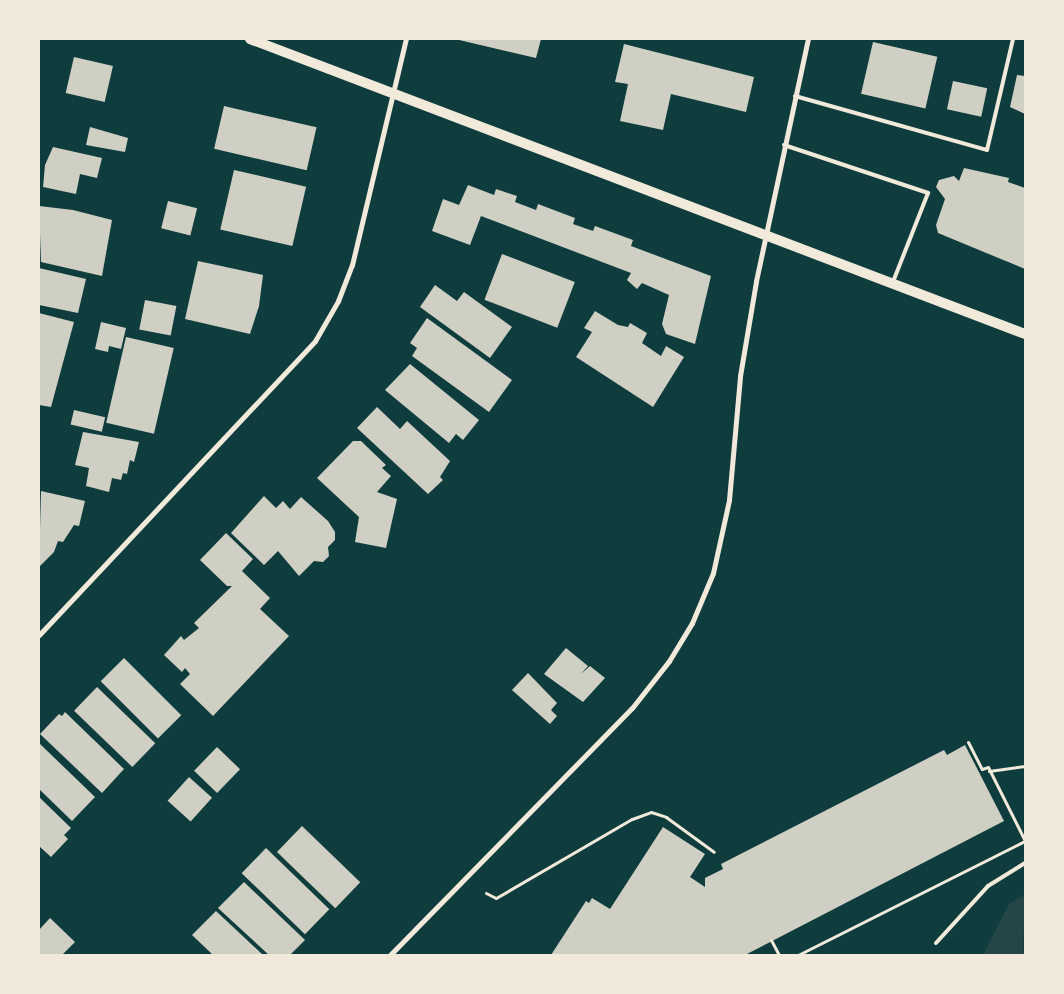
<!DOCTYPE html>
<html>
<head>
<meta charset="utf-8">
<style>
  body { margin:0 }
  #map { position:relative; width:1064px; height:994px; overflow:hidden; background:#0f3d3e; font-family:"Varela Round",sans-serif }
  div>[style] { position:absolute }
  .green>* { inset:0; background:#244646 }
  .building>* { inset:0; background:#cfcfc3; transform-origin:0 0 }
  .path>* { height:3px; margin:-1.5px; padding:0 1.5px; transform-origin:1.5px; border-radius:1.5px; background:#f1e9da }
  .service>* { height:4px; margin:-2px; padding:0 2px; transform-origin:2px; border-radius:2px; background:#f1e9da }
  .minor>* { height:5px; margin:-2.5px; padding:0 2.5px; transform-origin:2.5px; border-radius:2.5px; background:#f1e9da }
  .secondary>* { height:10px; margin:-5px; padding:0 5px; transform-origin:5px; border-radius:5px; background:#f1e9da }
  span { translate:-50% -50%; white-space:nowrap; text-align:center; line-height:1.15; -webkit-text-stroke:5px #f1e9da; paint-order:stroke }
  .frame { position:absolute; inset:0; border:40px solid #f1e9da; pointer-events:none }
</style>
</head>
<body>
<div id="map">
  <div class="green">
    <i style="clip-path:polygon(1025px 894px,1023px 955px,983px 955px,1009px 904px)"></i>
  </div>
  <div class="building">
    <i style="clip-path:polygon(455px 39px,541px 39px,536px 58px)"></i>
    <i style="left:873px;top:42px;width:66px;height:53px;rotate:13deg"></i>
    <i style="clip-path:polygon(624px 44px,754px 77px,746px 112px,671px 94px,663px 130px,620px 121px,628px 84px,615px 82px)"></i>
    <i style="left:74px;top:57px;width:40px;height:37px;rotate:13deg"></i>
    <i style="clip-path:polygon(1017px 75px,1025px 76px,1025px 114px,1010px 107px)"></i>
    <i style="left:953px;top:81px;width:35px;height:29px;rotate:12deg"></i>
    <i style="left:224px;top:106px;width:95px;height:44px;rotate:13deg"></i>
    <i style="clip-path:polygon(90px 127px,128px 138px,125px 152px,86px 145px)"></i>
    <i style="clip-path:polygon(53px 147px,102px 158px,97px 178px,80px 174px,76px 194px,43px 187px,45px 165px)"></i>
    <i style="clip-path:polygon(964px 168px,1009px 178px,1008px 182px,1025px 188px,1025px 269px,938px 233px,936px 225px,945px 199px,936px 187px,939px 180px,954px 176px,959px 181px)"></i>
    <i style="left:234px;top:170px;width:74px;height:61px;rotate:13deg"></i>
    <i style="clip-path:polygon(468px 185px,494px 195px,496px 189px,517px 196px,515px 202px,536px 210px,538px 204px,575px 218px,573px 224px,593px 231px,595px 226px,633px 240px,631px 246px,711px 276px,695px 344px,666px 334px,662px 324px,669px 295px,642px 283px,637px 289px,627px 280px,631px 273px,481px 216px,470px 245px,432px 231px,443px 199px,459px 205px)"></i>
    <i style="left:168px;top:201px;width:30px;height:28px;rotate:14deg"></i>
    <i style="clip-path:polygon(39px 206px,73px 210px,112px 220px,102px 276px,41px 262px)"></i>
    <i style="left:502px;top:254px;width:78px;height:49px;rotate:21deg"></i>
    <i style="clip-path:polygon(198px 261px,263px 275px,259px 306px,250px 334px,185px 319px)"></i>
    <i style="clip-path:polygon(39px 268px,86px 279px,78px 313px,39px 305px)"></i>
    <i style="clip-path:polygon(435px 285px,457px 301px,464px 292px,512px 327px,490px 358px,420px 307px)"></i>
    <i style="left:145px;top:300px;width:32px;height:30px;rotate:11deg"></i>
    <i style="clip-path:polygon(595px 311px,618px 325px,628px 327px,630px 323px,647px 333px,642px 343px,661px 356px,666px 346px,684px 357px,653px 407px,576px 357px,592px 332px,584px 328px)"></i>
    <i style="clip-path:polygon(39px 313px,74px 322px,51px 407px,39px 405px)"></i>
    <i style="clip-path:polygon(427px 318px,512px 380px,489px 412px,412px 356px,417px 348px,410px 343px)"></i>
    <i style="clip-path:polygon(101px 322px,126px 328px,121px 349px,109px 346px,108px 352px,95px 349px)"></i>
    <i style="left:126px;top:337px;width:49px;height:88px;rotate:13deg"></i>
    <i style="clip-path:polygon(410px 364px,479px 420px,463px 440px,456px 434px,449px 443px,385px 390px)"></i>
    <i style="clip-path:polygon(377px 407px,400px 429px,407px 421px,450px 461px,440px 477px,443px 480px,428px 494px,357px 428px)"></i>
    <i style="left:74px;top:410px;width:32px;height:15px;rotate:13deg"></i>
    <i style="clip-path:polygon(83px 432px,139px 442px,134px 462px,130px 460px,127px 474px,123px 473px,121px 480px,112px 478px,109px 492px,86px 486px,89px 468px,75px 465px)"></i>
    <i style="clip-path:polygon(353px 441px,361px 441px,386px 465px,382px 468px,391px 476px,377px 492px,397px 499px,386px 548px,355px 542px,359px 517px,317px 478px)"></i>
    <i style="clip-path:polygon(41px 491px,85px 501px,79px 526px,74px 525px,63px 542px,58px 541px,54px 552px,39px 567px)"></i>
    <i style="clip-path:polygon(264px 496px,276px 508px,283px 501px,290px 509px,301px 497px,328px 521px,335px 532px,335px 540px,328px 547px,329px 556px,323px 562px,314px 561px,299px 576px,278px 551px,264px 565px,231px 533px)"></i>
    <i style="clip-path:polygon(226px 533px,253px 559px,242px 571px,270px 598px,260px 609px,289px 636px,213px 716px,180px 684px,190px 674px,185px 668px,182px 672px,164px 655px,181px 636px,184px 640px,199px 628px,194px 623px,232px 586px,227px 586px,200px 560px)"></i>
    <i style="clip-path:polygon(566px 648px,588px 666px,581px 674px,590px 666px,605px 678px,583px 702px,544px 674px)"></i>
    <i style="left:124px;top:658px;width:81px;height:33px;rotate:45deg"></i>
    <i style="clip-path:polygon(528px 673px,557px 703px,551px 710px,557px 716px,550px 724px,512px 690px)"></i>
    <i style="left:97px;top:687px;width:81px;height:33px;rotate:44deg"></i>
    <i style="clip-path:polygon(65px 712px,124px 769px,102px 793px,40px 734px,59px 714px,62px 716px)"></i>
    <i style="clip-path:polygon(39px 743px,95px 797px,72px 821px,39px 789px)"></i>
    <i style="clip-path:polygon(965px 745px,1004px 821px,745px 955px,551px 955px,586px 901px,589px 903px,592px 898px,610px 909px,663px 827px,705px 854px,690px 877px,705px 887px,705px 878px,723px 869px,721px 864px,944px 750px,947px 755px)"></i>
    <i style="left:217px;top:747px;width:32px;height:33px;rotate:44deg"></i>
    <i style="left:189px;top:777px;width:31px;height:32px;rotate:42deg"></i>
    <i style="clip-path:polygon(39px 797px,71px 828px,64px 835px,68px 839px,51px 857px,39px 846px)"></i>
    <i style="left:302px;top:826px;width:81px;height:36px;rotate:44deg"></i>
    <i style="left:266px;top:848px;width:88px;height:35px;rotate:44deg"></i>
    <i style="clip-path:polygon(244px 882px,305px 940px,290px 955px,269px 955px,218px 908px)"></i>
    <i style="clip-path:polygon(216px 911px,263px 955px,213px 955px,192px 935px)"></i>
    <i style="clip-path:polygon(50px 918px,75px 942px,62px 955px,39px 955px,39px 930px)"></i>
  </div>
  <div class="path">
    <i style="left:968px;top:742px;width:30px;rotate:63deg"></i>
    <i style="left:982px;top:769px;width:6px;rotate:-18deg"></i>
    <i style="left:988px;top:767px;width:83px;rotate:63.4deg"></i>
    <i style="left:989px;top:771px;width:36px;rotate:-8deg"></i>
    <i style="left:486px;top:893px;width:11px;rotate:27deg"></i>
    <i style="left:496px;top:898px;width:157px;rotate:-30.2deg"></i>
    <i style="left:632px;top:819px;width:20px;rotate:-20deg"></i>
    <i style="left:651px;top:812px;width:16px;rotate:18deg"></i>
    <i style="left:666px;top:817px;width:59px;rotate:36.1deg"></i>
    <i style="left:771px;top:940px;width:17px;rotate:62deg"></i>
    <i style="left:798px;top:955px;width:254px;rotate:-26.7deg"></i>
  </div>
  <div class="service">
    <i style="left:795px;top:96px;width:199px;rotate:15.7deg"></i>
    <i style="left:987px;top:150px;width:114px;rotate:-76.8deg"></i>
    <i style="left:784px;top:145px;width:152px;rotate:18.4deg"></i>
    <i style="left:928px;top:193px;width:96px;rotate:111.5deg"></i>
    <i style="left:936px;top:943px;width:77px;rotate:-47.6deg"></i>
    <i style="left:988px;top:886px;width:44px;rotate:-31.9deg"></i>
  </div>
  <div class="minor">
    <i style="left:39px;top:635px;width:403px;rotate:-46.8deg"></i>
    <i style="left:315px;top:341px;width:46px;rotate:-60.1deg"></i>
    <i style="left:338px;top:301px;width:39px;rotate:-69deg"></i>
    <i style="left:352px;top:265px;width:232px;rotate:-76.6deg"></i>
    <i style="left:390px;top:955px;width:346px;rotate:-45.6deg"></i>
    <i style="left:632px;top:708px;width:60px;rotate:-51.8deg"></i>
    <i style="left:669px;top:661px;width:44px;rotate:-58.8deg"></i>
    <i style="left:692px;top:623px;width:54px;rotate:-67.2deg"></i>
    <i style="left:713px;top:573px;width:75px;rotate:-77.6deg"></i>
    <i style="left:729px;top:500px;width:124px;rotate:-84.9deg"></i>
    <i style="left:740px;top:376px;width:96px;rotate:-80.4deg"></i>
    <i style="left:756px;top:281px;width:248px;rotate:-77.9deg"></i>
  </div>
  <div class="secondary">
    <i style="left:250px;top:39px;width:829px;rotate:20.84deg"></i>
  </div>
  <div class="frame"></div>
</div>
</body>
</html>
